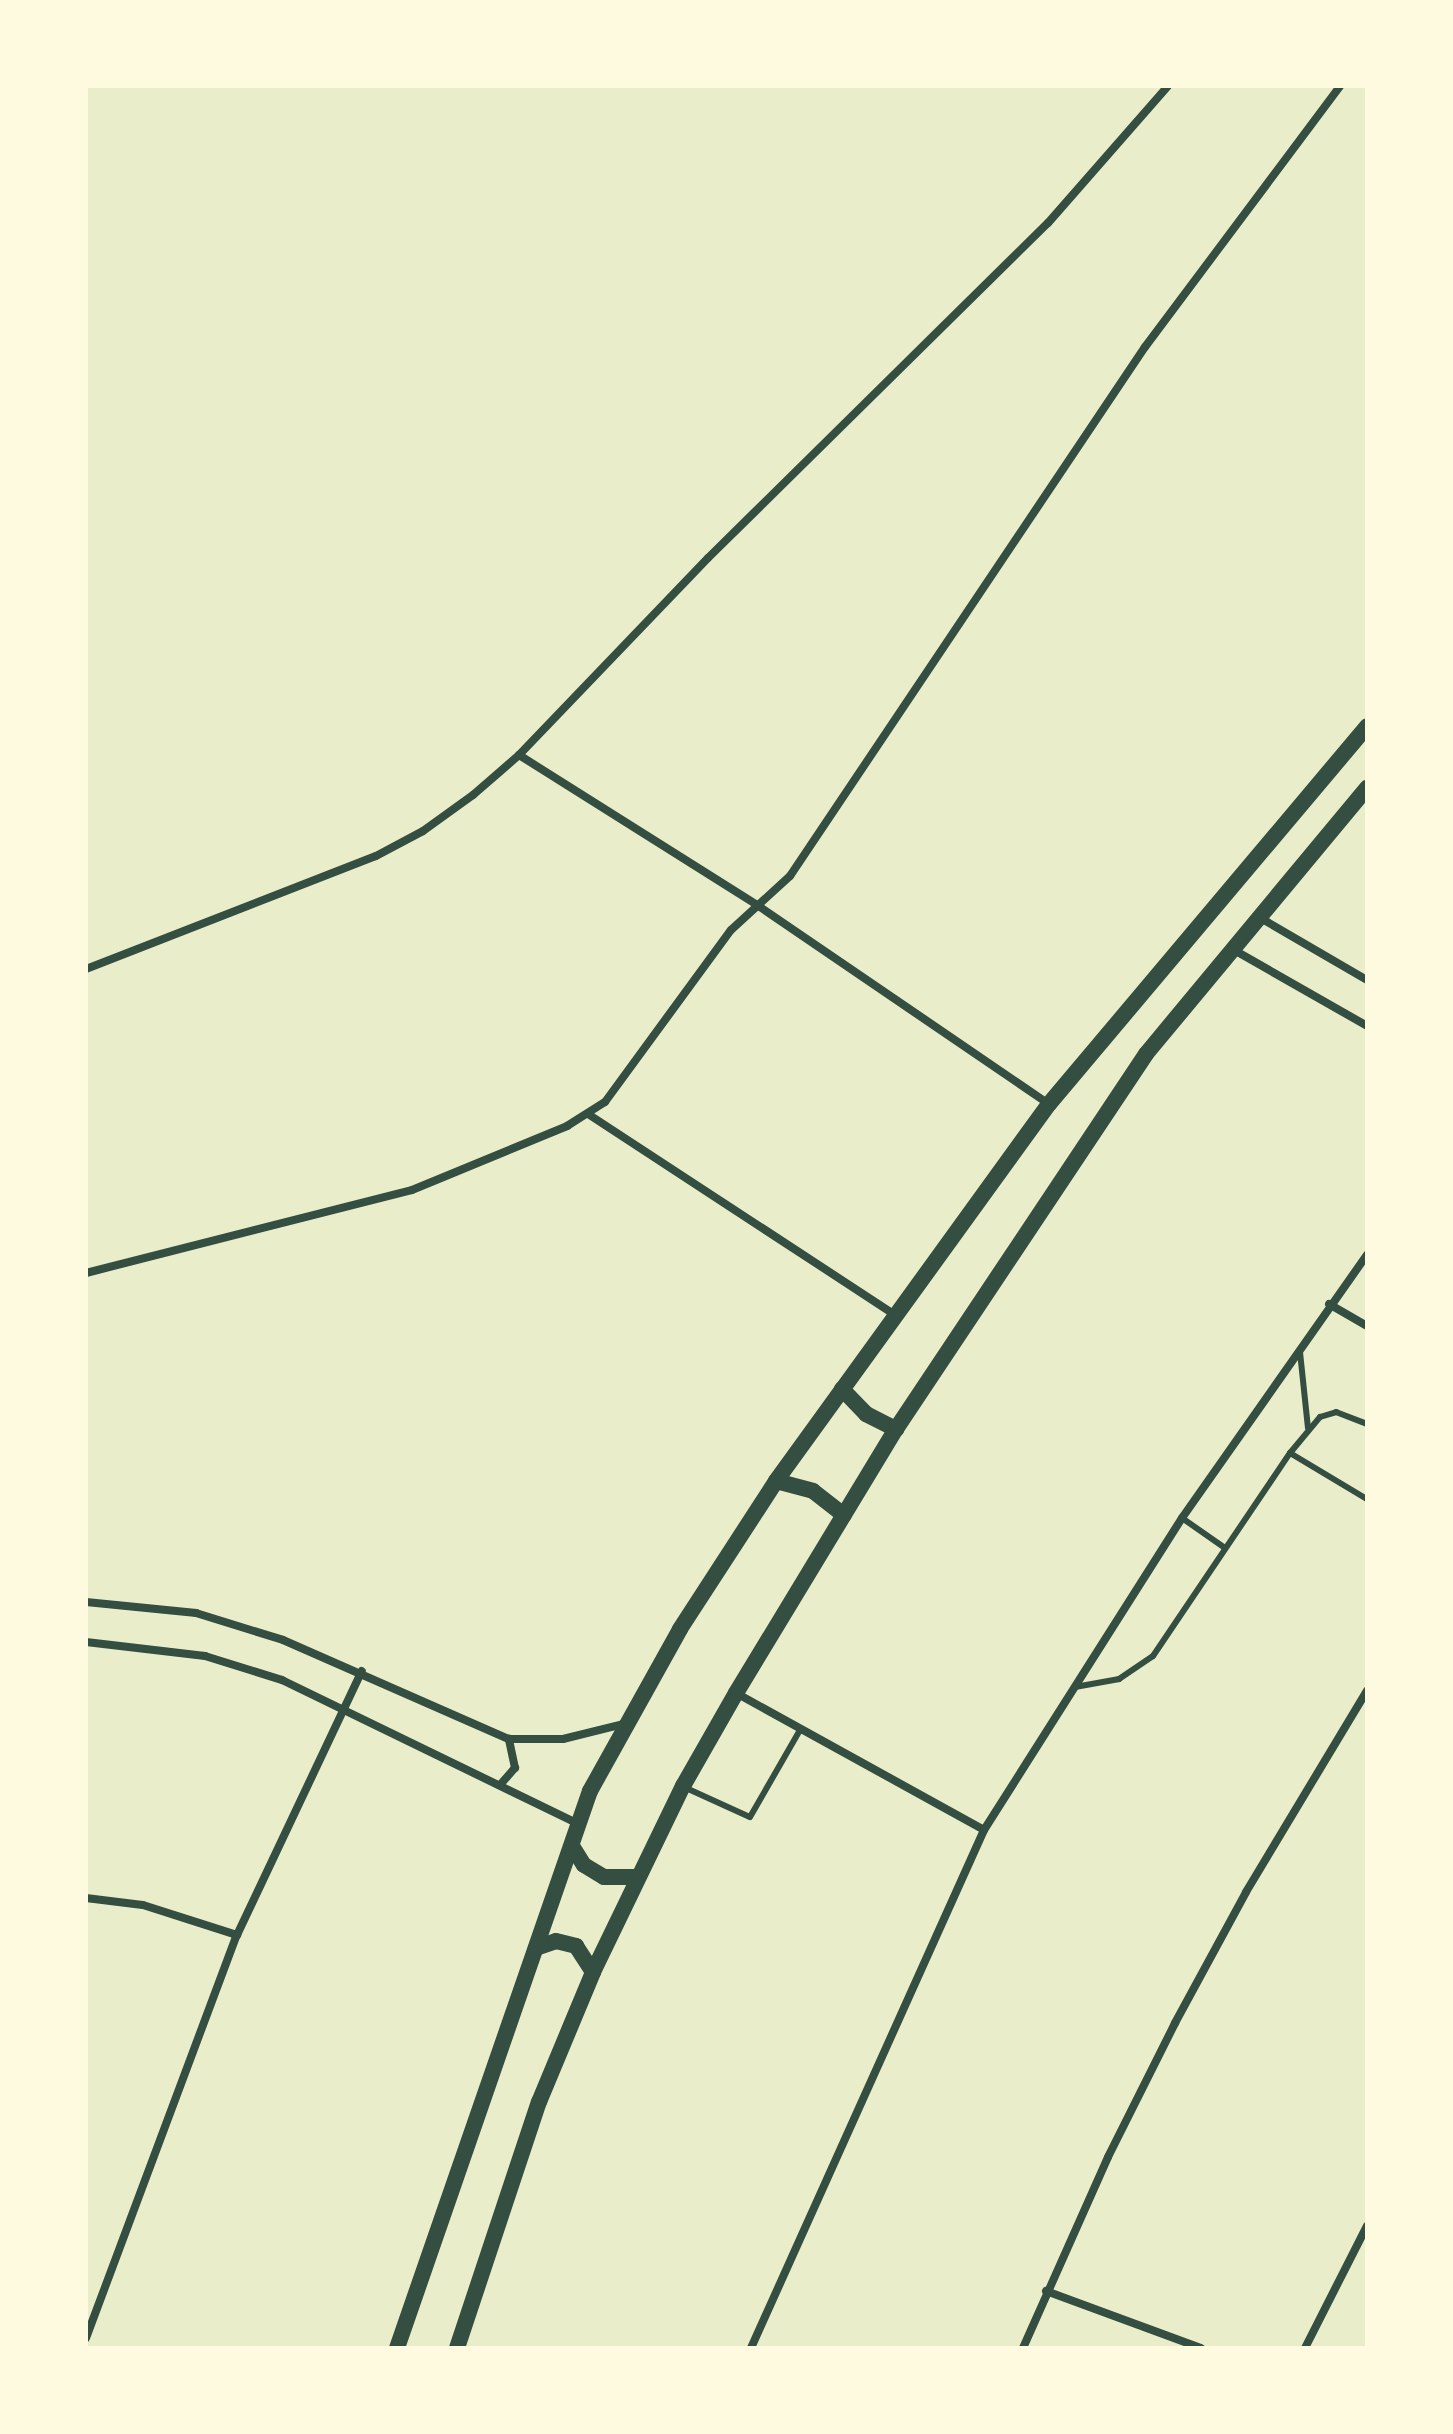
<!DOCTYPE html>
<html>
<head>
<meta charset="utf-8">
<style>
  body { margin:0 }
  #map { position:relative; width:1453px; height:2434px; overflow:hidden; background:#e9edc9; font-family:Karla,sans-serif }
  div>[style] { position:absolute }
  .service>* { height:6px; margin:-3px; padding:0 3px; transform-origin:3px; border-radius:3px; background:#344e41 }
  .minor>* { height:8px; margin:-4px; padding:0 4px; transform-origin:4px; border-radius:4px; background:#344e41 }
  .secondary>* { height:16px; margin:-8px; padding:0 8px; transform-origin:8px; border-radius:8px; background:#344e41 }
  span { translate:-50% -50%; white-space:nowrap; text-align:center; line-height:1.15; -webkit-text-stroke:6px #fefae0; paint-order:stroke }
  .frame { position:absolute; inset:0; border:88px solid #fefae0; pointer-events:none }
</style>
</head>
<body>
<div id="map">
  <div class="service">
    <i style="left:1300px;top:1352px;width:76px;rotate:84deg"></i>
    <i style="left:1290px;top:1453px;width:90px;rotate:30.9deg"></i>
    <i style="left:1182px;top:1518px;width:52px;rotate:34.9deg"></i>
    <i style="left:1075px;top:1687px;width:45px;rotate:-10.3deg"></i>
    <i style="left:1119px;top:1679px;width:41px;rotate:-34.1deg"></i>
    <i style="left:1153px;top:1656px;width:245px;rotate:-56deg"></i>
    <i style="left:1290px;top:1453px;width:47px;rotate:-50.2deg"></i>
    <i style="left:1320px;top:1417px;width:17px;rotate:-17deg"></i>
    <i style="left:1336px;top:1412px;width:33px;rotate:21deg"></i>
    <i style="left:686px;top:1788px;width:70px;rotate:24.4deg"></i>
    <i style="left:750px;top:1817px;width:100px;rotate:-60.1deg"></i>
  </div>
  <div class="minor">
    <i style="left:519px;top:755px;width:285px;rotate:32.2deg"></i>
    <i style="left:760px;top:907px;width:350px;rotate:34.3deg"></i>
    <i style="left:1257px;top:916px;width:127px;rotate:30.2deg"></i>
    <i style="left:1234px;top:950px;width:153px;rotate:29.7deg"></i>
    <i style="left:86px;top:969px;width:311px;rotate:-21.3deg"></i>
    <i style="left:376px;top:856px;width:53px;rotate:-28deg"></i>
    <i style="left:423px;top:831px;width:62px;rotate:-35.8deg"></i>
    <i style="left:473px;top:795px;width:61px;rotate:-41deg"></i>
    <i style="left:519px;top:755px;width:273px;rotate:-46.2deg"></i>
    <i style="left:708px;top:558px;width:477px;rotate:-44.6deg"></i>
    <i style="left:1048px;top:223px;width:182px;rotate:-48.8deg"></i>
    <i style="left:588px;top:1114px;width:369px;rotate:33.2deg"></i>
    <i style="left:86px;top:1273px;width:336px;rotate:-14.3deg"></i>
    <i style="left:412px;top:1190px;width:168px;rotate:-22.4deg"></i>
    <i style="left:567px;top:1126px;width:45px;rotate:-32.3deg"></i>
    <i style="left:605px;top:1102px;width:213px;rotate:-53.8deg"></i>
    <i style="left:731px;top:930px;width:80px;rotate:-42.5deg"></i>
    <i style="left:790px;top:876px;width:637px;rotate:-56.14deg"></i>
    <i style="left:1145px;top:347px;width:326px;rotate:-53.2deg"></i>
    <i style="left:1329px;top:1304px;width:44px;rotate:30.1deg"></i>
    <i style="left:86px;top:1602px;width:111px;rotate:5.7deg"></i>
    <i style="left:196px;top:1613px;width:91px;rotate:17.2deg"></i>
    <i style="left:283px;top:1640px;width:247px;rotate:23.7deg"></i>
    <i style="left:509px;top:1739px;width:54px"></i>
    <i style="left:563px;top:1739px;width:66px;rotate:-14deg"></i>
    <i style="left:86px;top:1642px;width:120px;rotate:6.7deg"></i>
    <i style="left:205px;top:1656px;width:81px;rotate:17.3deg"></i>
    <i style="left:282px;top:1680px;width:330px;rotate:25.9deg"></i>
    <i style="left:736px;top:1693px;width:283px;rotate:28.9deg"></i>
    <i style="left:500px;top:1785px;width:23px;rotate:-49deg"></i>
    <i style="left:515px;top:1768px;width:30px;rotate:-102deg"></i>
    <i style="left:86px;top:1898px;width:57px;rotate:7deg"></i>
    <i style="left:143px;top:1905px;width:99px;rotate:17.7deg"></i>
    <i style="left:1046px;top:2291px;width:165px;rotate:20.2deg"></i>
    <i style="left:86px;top:2338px;width:430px;rotate:-69.5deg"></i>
    <i style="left:237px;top:1935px;width:292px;rotate:-64.7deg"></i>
    <i style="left:751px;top:2348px;width:568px;rotate:-65.78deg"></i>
    <i style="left:984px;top:1830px;width:370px;rotate:-57.6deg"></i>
    <i style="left:1182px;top:1518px;width:322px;rotate:-54.9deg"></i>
    <i style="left:1023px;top:2348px;width:209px;rotate:-66deg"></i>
    <i style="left:1108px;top:2157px;width:150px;rotate:-63.4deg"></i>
    <i style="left:1175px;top:2023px;width:149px;rotate:-61.5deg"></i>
    <i style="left:1246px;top:1892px;width:235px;rotate:-59deg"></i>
    <i style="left:1305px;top:2348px;width:137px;rotate:-63.1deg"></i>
  </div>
  <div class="secondary">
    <i style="left:842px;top:1389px;width:35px;rotate:46deg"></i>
    <i style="left:866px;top:1414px;width:34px;rotate:27deg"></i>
    <i style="left:776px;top:1481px;width:38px;rotate:15deg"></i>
    <i style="left:813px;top:1491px;width:39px;rotate:38deg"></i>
    <i style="left:572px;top:1846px;width:22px;rotate:58deg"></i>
    <i style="left:584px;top:1865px;width:23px;rotate:31deg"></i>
    <i style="left:604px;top:1877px;width:34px"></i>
    <i style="left:536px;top:1948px;width:21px;rotate:-19deg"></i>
    <i style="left:556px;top:1941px;width:21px;rotate:14deg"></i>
    <i style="left:576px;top:1946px;width:31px;rotate:57deg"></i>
    <i style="left:397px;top:2348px;width:589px;rotate:-70.89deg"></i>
    <i style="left:590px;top:1791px;width:185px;rotate:-60.9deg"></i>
    <i style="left:680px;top:1629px;width:176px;rotate:-57deg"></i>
    <i style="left:776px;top:1481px;width:465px;rotate:-54.1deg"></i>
    <i style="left:1049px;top:1104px;width:494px;rotate:-49.9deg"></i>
    <i style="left:457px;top:2348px;width:259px;rotate:-71.6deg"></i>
    <i style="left:539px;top:2102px;width:141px;rotate:-67.4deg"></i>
    <i style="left:593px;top:1972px;width:207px;rotate:-64.2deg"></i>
    <i style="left:683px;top:1786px;width:107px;rotate:-60.3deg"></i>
    <i style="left:736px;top:1693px;width:309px;rotate:-58.8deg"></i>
    <i style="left:896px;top:1429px;width:451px;rotate:-56.3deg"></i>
    <i style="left:1146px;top:1054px;width:346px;rotate:-50.3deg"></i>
  </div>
  <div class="frame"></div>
</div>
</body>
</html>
